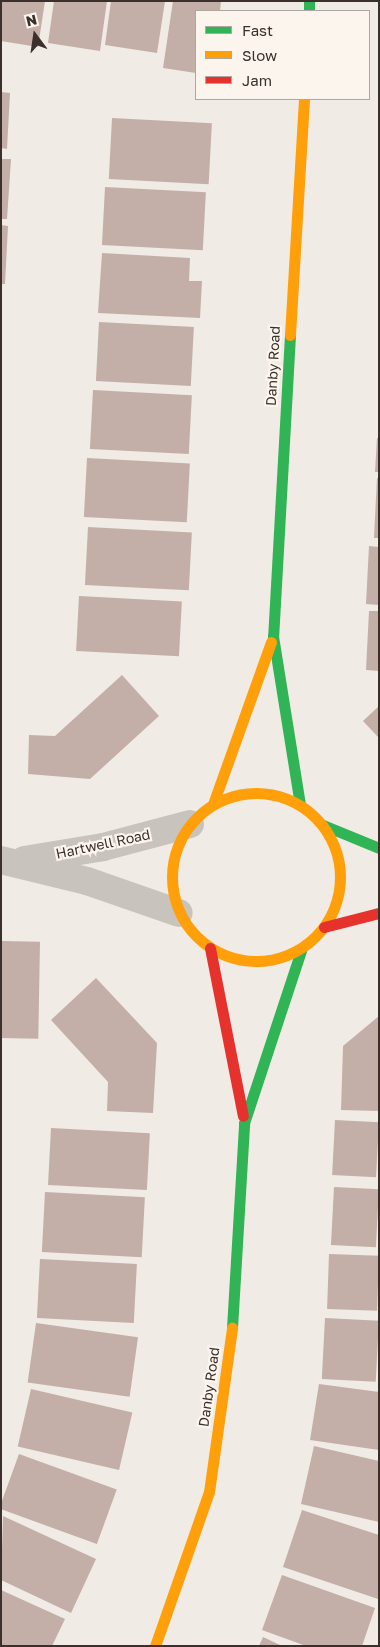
<!DOCTYPE html>
<html>
<head>
<meta charset="utf-8">
<style>
  body { margin:0 }
  #map { position:relative; width:380px; height:1647px; overflow:hidden; background:#f0ebe5; font-family:"Golos Text",sans-serif }
  div>[style] { position:absolute }
  .building>* { inset:0; background:#c3afa7; transform-origin:0 0 }
  .street>* { height:28px; margin:-14px; padding:0 14px; transform-origin:14px; border-radius:14px; background:#c9c3be }
  .fast>* { height:11px; margin:-5.5px; padding:0 5.5px; transform-origin:5.5px; border-radius:5.5px; background:#30b455 }
  .slow>* { height:11px; margin:-5.5px; padding:0 5.5px; transform-origin:5.5px; border-radius:5.5px; background:#ff9f0a }
  .slow>.ring { margin:-5.5px; padding:0; box-sizing:content-box; background:none; border:11px solid #ff9f0a; border-radius:50% }
  .jam>* { height:11px; margin:-5.5px; padding:0 5.5px; transform-origin:5.5px; border-radius:5.5px; background:#e5322d }
  span { translate:-50% -50%; white-space:nowrap; text-align:center; line-height:1.15; -webkit-text-stroke:4.5px #fbf5ee; paint-order:stroke }
  .street-label { font-size:14px; color:#3b302b }
  .frame { position:absolute; inset:0; border:2px solid #3b302b; pointer-events:none }
  .legend { position:absolute; left:195px; top:10px; width:175px; height:90px; box-sizing:border-box; background:#fbf5ee; border:1px solid #aea6a0; margin:0; padding:6px 9px; list-style:none; font-size:15px; color:#3b302b }
  .legend li { display:flex; align-items:center; gap:10px; height:25px }
  .legend b { width:25px; border:1px solid #aea6a0 }
  .north { position:absolute; left:10px; top:10px; width:50px; height:50px; -webkit-text-stroke:4px #fbf5ee; paint-order:stroke; rotate:346deg; font-size:14px; font-weight:700; line-height:20px; text-align:center; color:#3b302b }
  .north::after { content:''; display:block; margin:auto; width:18px; height:22px; background:#3b302b; clip-path:polygon(50% 0,100% 100%,50% 72%,0 100%) }
</style>
</head>
<body>
<div id="map">
  <div class="building">
    <i style="clip-path:polygon(1px 1px,45px 1px,38px 47px,1px 41px)"></i>
    <i style="clip-path:polygon(54px 1px,107px 1px,100px 51px,48px 43px)"></i>
    <i style="clip-path:polygon(111px 1px,165px 1px,157px 53px,105px 45px)"></i>
    <i style="clip-path:polygon(173px 1px,221px 1px,220px 11px,196px 11px,196px 73px,163px 68px)"></i>
    <i style="clip-path:polygon(1px 92px,10px 93px,7px 149px,1px 148px)"></i>
    <i style="left:112px;top:118px;width:100px;height:61px;rotate:3deg"></i>
    <i style="clip-path:polygon(1px 159px,11px 159px,7px 219px,1px 219px)"></i>
    <i style="left:105px;top:187px;width:101px;height:58px;rotate:3deg"></i>
    <i style="clip-path:polygon(1px 225px,8px 226px,5px 284px,1px 284px)"></i>
    <i style="clip-path:polygon(102px 253px,190px 258px,189px 281px,202px 281px,200px 318px,98px 313px)"></i>
    <i style="left:99px;top:322px;width:95px;height:59px;rotate:3deg"></i>
    <i style="left:93px;top:390px;width:99px;height:59px;rotate:3deg"></i>
    <i style="clip-path:polygon(377px 438px,379px 438px,379px 472px,375px 472px)"></i>
    <i style="left:87px;top:458px;width:103px;height:59px;rotate:3deg"></i>
    <i style="clip-path:polygon(377px 478px,379px 478px,379px 538px,374px 538px)"></i>
    <i style="left:88px;top:527px;width:104px;height:58px;rotate:3deg"></i>
    <i style="clip-path:polygon(369px 546px,379px 547px,379px 605px,366px 604px)"></i>
    <i style="left:79px;top:596px;width:103px;height:55px;rotate:3deg"></i>
    <i style="clip-path:polygon(369px 611px,379px 611px,379px 671px,366px 670px)"></i>
    <i style="clip-path:polygon(122px 675px,159px 716px,90px 779px,28px 774px,29px 735px,55px 736px)"></i>
    <i style="clip-path:polygon(379px 706px,379px 738px,363px 721px)"></i>
    <i style="left:1px;top:941px;width:39px;height:97px;rotate:1deg"></i>
    <i style="clip-path:polygon(96px 978px,157px 1043px,153px 1113px,107px 1111px,108px 1082px,51px 1020px)"></i>
    <i style="clip-path:polygon(379px 1016px,379px 1111px,341px 1110px,343px 1046px)"></i>
    <i style="left:335px;top:1120px;width:44px;height:55px;rotate:3deg"></i>
    <i style="left:51px;top:1128px;width:99px;height:57px;rotate:3deg"></i>
    <i style="left:334px;top:1187px;width:45px;height:58px;rotate:3deg"></i>
    <i style="left:45px;top:1192px;width:100px;height:60px;rotate:3deg"></i>
    <i style="left:329px;top:1254px;width:50px;height:55px;rotate:2deg"></i>
    <i style="left:40px;top:1259px;width:97px;height:59px;rotate:3deg"></i>
    <i style="left:325px;top:1318px;width:54px;height:61px;rotate:3deg"></i>
    <i style="left:36px;top:1323px;width:103px;height:60px;rotate:8deg"></i>
    <i style="clip-path:polygon(319px 1384px,379px 1392px,379px 1450px,310px 1440px)"></i>
    <i style="left:31px;top:1389px;width:104px;height:59px;rotate:13deg"></i>
    <i style="clip-path:polygon(314px 1446px,379px 1461px,379px 1522px,301px 1504px)"></i>
    <i style="left:19px;top:1454px;width:104px;height:58px;rotate:20deg"></i>
    <i style="clip-path:polygon(302px 1510px,379px 1535px,378px 1599px,283px 1567px)"></i>
    <i style="clip-path:polygon(3px 1516px,96px 1559px,71px 1613px,1px 1580px)"></i>
    <i style="clip-path:polygon(282px 1575px,375px 1608px,362px 1646px,306px 1646px,262px 1630px)"></i>
    <i style="clip-path:polygon(1px 1590px,65px 1619px,52px 1646px,1px 1646px)"></i>
    <i style="clip-path:polygon(263px 1637px,282px 1646px,259px 1646px)"></i>
  </div>
  <div class="street">
    <i style="left:1px;top:860px;width:89px;rotate:13.7deg"></i>
    <i style="left:87px;top:881px;width:97px;rotate:19.2deg"></i>
    <i style="left:24px;top:860px;width:80px;rotate:-9.3deg"></i>
    <i style="left:103px;top:847px;width:90px;rotate:-14.8deg"></i>
  </div>
  <div class="fast">
    <i style="left:309px;top:1px;width:10px;rotate:90deg"></i>
    <i style="left:290px;top:335px;width:301px;rotate:93.2deg"></i>
    <i style="left:273px;top:636px;width:171px;rotate:80.9deg"></i>
    <i style="left:323px;top:825px;width:61px;rotate:22.3deg"></i>
    <i style="left:232px;top:1328px;width:205px;rotate:-86.6deg"></i>
    <i style="left:244px;top:1123px;width:184px;rotate:-71.7deg"></i>
  </div>
  <div class="slow">
    <i style="left:290px;top:335px;width:236px;rotate:-86.6deg"></i>
    <i class="ring" style="left:172px;top:793px;width:157px;height:157px"></i>
    <i style="left:213px;top:804px;width:172px;rotate:-70.3deg"></i>
    <i style="left:155px;top:1646px;width:163px;rotate:-70.7deg"></i>
    <i style="left:209px;top:1492px;width:166px;rotate:-82deg"></i>
  </div>
  <div class="jam">
    <i style="left:324px;top:927px;width:57px;rotate:-14.3deg"></i>
    <i style="left:210px;top:948px;width:171px;rotate:78.9deg"></i>
  </div>
  <div class="street-label">
    <span style="left:273px;top:366px;rotate:-87deg">Danby Road</span>
    <span style="left:103px;top:844px;rotate:-12deg">Hartwell Road</span>
    <span style="left:209px;top:1387px;rotate:-82deg">Danby Road</span>
  </div>
  <div class="frame"></div>
  <ul class="legend">
  <li><b style="height:6px;background:#30b455"></b>Fast</li>
  <li><b style="height:6px;background:#ff9f0a"></b>Slow</li>
  <li><b style="height:6px;background:#e5322d"></b>Jam</li>
  </ul>
  <div class="north">N</div>
</div>
</body>
</html>
